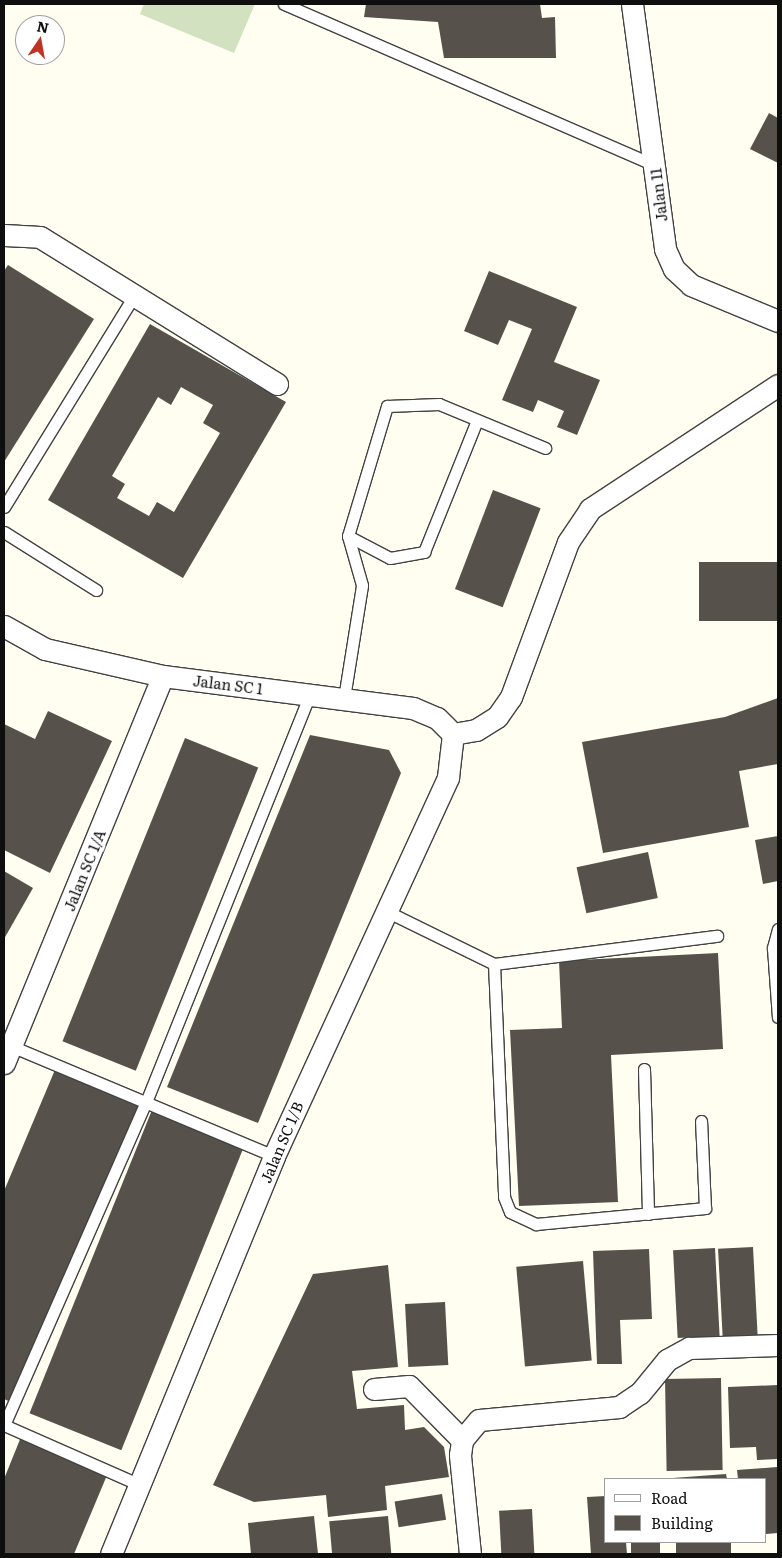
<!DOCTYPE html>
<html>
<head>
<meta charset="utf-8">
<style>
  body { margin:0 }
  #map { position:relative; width:782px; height:1558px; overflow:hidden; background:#fffef0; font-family:Literata,serif }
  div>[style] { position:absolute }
  .cemetery>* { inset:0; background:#d2e2c0 }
  .building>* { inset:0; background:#57514b; transform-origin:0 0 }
  .roads { filter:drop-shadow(1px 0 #424242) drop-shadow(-1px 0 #424242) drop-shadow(0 1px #424242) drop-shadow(0 -1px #424242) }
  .service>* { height:11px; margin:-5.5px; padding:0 5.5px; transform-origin:5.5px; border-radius:5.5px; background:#fff }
  .minor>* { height:21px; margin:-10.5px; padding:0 10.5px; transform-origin:10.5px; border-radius:10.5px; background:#fff }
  span { translate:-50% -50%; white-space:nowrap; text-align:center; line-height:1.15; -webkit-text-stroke:5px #fff; paint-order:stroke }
  .street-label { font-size:15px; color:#0f0f0f }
  .frame { position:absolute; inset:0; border:5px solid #0f0f0f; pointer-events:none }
  .legend { position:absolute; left:604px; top:1478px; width:162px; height:65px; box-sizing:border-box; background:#fff; border:1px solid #9f9f9f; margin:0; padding:6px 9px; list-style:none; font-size:15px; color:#0f0f0f }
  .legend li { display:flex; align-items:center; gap:10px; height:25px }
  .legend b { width:25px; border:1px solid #9f9f9f }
  .north { position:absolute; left:15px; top:15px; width:50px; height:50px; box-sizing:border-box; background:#fff; border:1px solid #9f9f9f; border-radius:50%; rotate:12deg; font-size:14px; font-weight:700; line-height:20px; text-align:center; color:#0f0f0f }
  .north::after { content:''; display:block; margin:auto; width:18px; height:22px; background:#c13224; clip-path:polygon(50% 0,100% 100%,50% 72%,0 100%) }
</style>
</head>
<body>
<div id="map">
  <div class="cemetery">
    <i style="clip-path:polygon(144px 4px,255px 4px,234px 53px,140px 14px)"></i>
  </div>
  <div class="building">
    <i style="clip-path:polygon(366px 4px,540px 4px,542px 18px,555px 17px,556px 58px,444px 58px,438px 22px,364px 17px)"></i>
    <i style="clip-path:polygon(769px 113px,778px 118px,778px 163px,750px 149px)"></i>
    <i style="clip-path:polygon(8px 265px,94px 319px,4px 462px,4px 271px)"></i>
    <i style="clip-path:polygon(489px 271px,577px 307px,554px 362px,600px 380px,577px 435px,557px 427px,564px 411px,538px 400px,533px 412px,502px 400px,532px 329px,509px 320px,498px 345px,464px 331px)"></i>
    <i style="clip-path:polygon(evenodd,150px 324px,286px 402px,183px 578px,48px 500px,150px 324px,181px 387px,213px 405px,203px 423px,220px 433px,174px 512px,157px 502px,149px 516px,117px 498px,125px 484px,112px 476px,158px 397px,171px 405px,181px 387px)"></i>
    <i style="left:493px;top:490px;width:51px;height:106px;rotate:21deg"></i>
    <i style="left:778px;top:562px;width:59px;height:79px;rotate:90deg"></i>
    <i style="clip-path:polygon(778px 698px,778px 764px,739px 771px,749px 827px,603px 853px,582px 742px,725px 717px)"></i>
    <i style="clip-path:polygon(48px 711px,112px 741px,50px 873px,4px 850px,4px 724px,35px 739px)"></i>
    <i style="clip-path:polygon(310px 735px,389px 750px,401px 773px,258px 1123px,167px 1087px)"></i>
    <i style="left:185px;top:738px;width:79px;height:327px;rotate:22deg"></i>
    <i style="clip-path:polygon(778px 836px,778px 881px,763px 884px,755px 840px)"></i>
    <i style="left:648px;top:852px;width:47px;height:73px;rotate:78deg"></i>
    <i style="clip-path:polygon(4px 871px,33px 888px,4px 939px)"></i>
    <i style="clip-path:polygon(718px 953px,723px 1049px,611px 1055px,618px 1202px,519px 1206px,510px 1030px,562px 1028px,559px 961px)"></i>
    <i style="clip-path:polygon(57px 1065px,145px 1101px,17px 1405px,4px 1399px,4px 1191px)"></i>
    <i style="left:152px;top:1110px;width:99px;height:327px;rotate:22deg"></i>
    <i style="left:753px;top:1247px;width:88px;height:35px;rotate:87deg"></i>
    <i style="left:715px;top:1248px;width:88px;height:42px;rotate:87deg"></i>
    <i style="clip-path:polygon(649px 1249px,652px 1319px,620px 1320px,622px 1364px,597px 1364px,593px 1251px)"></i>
    <i style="left:583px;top:1261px;width:100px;height:67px;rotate:85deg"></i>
    <i style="clip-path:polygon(388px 1265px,398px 1367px,352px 1371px,357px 1409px,404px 1405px,405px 1430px,424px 1427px,444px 1447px,449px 1477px,385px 1486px,387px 1510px,328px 1517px,326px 1495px,254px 1502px,213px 1485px,313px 1274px)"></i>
    <i style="left:445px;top:1302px;width:63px;height:40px;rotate:87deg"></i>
    <i style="left:721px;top:1378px;width:92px;height:56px;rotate:89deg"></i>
    <i style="clip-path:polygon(778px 1385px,778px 1459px,757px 1460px,756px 1447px,730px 1448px,728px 1387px)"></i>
    <i style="clip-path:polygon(23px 1432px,110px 1468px,74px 1554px,4px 1554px,4px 1479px)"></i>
    <i style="clip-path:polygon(777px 1467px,778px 1533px,766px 1534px,766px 1479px,738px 1479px,737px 1470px)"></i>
    <i style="clip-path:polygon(726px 1474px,727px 1479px,673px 1479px,673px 1478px)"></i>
    <i style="left:442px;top:1494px;width:26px;height:48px;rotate:81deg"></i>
    <i style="clip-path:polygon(606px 1496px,606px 1542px,626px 1542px,627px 1554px,591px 1554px,587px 1497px)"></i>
    <i style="left:532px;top:1509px;width:45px;height:33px;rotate:87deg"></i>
    <i style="clip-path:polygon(314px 1516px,318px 1554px,251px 1554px,248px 1523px)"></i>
    <i style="left:388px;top:1516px;width:38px;height:59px;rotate:85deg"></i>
    <i style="left:631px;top:1542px;width:29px;height:12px"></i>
    <i style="left:676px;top:1542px;width:55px;height:12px"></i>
  </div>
  <div class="roads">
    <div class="service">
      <i style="left:284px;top:4px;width:404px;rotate:23.5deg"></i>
      <i style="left:4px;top:507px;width:250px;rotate:-58.4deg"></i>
      <i style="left:4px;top:532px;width:109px;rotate:32.2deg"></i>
      <i style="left:348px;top:536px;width:47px;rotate:27.6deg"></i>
      <i style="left:390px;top:558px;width:35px;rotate:-10deg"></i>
      <i style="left:424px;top:552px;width:142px;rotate:-68.1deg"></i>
      <i style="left:344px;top:698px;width:114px;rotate:-80.9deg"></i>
      <i style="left:362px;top:585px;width:51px;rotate:-105.9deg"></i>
      <i style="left:348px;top:536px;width:136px;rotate:-73.3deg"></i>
      <i style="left:387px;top:406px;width:52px;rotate:-2.2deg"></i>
      <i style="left:439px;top:404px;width:115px;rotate:22.5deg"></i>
      <i style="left:384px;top:910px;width:123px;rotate:26.1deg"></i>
      <i style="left:494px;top:964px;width:225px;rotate:-7.2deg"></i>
      <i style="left:778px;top:929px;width:20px;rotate:105deg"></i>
      <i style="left:773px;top:948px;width:69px;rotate:85.9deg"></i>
      <i style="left:494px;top:964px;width:233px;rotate:87.5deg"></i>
      <i style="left:504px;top:1197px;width:16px;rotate:68deg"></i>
      <i style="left:510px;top:1212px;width:29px;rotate:25deg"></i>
      <i style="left:536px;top:1224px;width:170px;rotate:-5.4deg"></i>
      <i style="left:705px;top:1208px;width:87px;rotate:-92.6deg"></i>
      <i style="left:11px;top:1046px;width:285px;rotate:22.7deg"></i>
      <i style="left:644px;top:1069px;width:145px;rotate:88.4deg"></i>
      <i style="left:4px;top:1425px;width:353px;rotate:-66.3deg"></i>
      <i style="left:146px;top:1102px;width:440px;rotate:-68.1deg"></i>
      <i style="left:4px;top:1425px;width:149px;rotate:23.8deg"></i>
    </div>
    <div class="minor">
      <i style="left:632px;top:4px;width:247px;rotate:82.3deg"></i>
      <i style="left:665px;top:249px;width:22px;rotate:66deg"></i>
      <i style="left:674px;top:269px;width:23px;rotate:43deg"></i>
      <i style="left:691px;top:285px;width:94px;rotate:22.5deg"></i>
      <i style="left:4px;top:235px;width:36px;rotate:3deg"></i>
      <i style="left:40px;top:237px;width:279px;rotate:31.8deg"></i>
      <i style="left:4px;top:626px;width:47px;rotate:29.3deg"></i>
      <i style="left:45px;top:649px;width:121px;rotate:12.9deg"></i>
      <i style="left:163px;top:676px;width:252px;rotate:7.3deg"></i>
      <i style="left:413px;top:708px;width:26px;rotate:23deg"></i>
      <i style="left:437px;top:718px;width:23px;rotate:45deg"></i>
      <i style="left:453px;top:734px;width:23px;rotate:-10deg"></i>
      <i style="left:476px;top:730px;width:25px;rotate:-32deg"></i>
      <i style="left:497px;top:717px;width:24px;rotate:-55deg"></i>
      <i style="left:511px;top:697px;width:165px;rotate:-69.8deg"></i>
      <i style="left:568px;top:542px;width:40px;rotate:-56deg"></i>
      <i style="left:590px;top:509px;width:225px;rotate:-33.4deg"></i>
      <i style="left:4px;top:1063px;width:418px;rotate:-67.7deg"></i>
      <i style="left:374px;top:1389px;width:35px;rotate:-5deg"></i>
      <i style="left:409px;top:1386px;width:76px;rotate:45.5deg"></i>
      <i style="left:111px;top:1554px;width:430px;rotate:-67.7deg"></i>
      <i style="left:274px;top:1156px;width:417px;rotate:-65.3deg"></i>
      <i style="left:448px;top:777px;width:43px;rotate:-83.4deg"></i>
      <i style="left:470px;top:1554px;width:100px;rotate:-95.8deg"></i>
      <i style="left:460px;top:1455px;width:15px;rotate:-82deg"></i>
      <i style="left:462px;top:1440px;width:26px;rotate:-50deg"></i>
      <i style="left:479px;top:1420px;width:141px;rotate:-5.3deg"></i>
      <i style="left:619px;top:1407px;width:25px;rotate:-34deg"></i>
      <i style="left:640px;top:1393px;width:43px;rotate:-50.7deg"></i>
      <i style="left:667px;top:1360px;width:25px;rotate:-29deg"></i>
      <i style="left:689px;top:1348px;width:89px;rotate:-1.9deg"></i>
    </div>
  </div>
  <div class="street-label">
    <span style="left:658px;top:195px;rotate:-97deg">Jalan 11</span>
    <span style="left:228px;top:684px;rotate:7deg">Jalan SC 1</span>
    <span style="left:84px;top:870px;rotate:-68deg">Jalan SC 1/A</span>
    <span style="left:281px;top:1142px;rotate:-67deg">Jalan SC 1/B</span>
  </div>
  <div class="frame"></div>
  <ul class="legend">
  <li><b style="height:6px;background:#fff"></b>Road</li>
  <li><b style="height:14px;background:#57514b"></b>Building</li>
  </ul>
  <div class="north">N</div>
</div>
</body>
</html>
